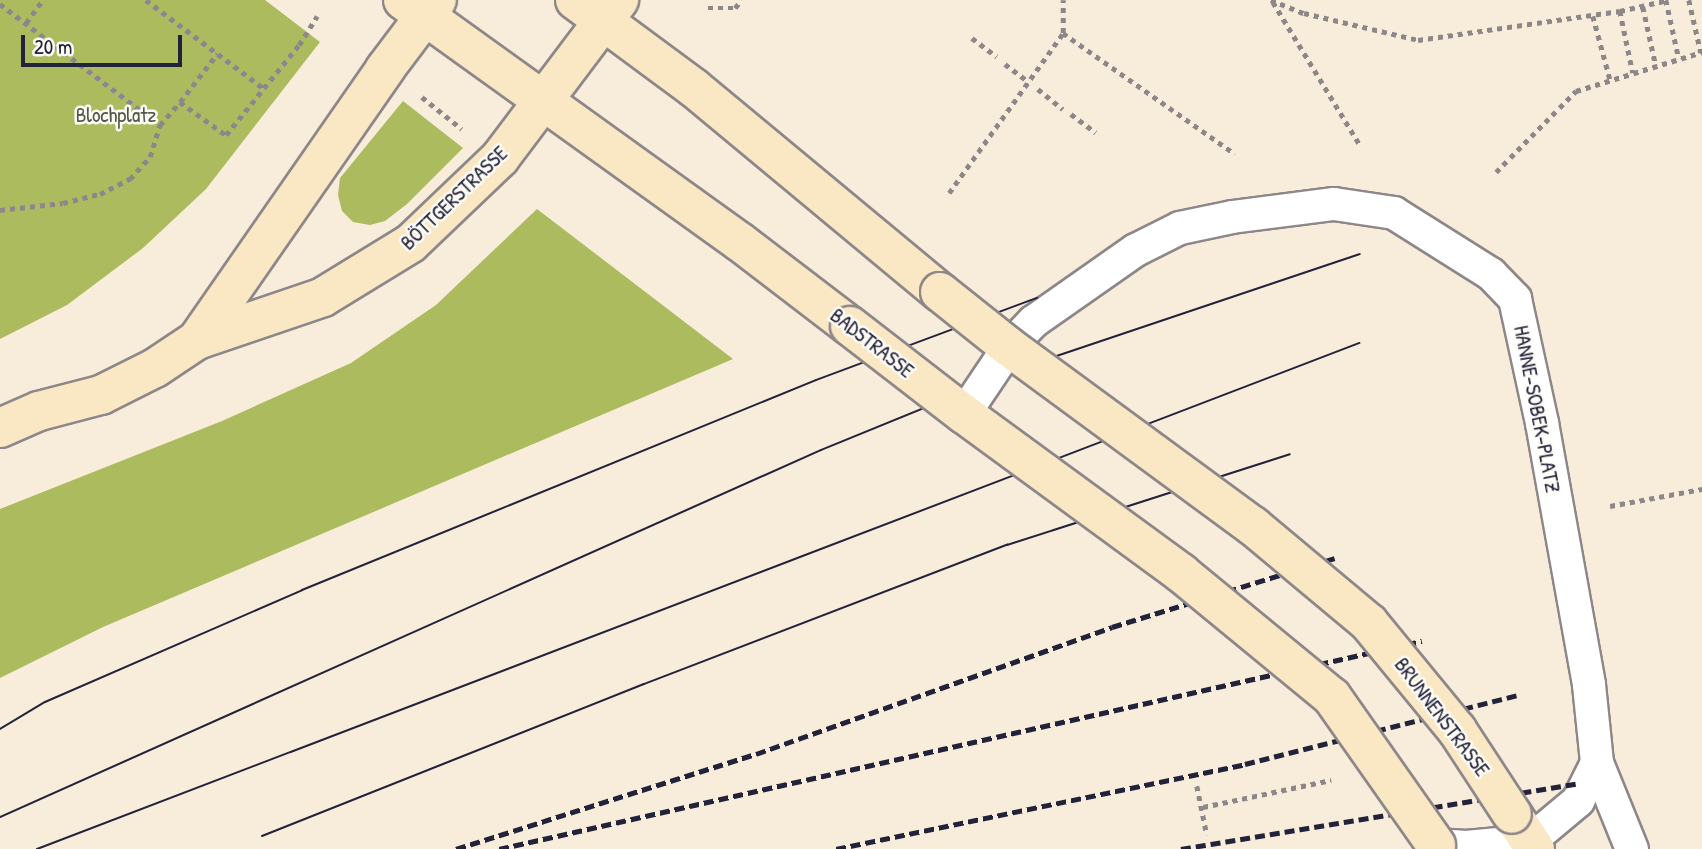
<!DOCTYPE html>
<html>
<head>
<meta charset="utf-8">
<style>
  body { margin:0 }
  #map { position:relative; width:1702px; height:849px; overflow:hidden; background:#f8ecda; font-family:"Patrick Hand",sans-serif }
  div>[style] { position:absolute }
  .green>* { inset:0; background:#acbb5e }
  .path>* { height:4.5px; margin-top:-2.25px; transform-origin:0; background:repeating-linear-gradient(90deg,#8d878a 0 5px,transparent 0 10px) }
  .roads { filter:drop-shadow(2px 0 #8d878a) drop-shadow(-2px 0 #8d878a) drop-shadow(0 2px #8d878a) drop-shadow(0 -2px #8d878a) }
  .lane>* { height:32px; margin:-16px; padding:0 16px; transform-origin:16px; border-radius:16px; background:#fff }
  .secondary>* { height:38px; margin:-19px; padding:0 19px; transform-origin:19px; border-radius:19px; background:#fae7c3 }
  .tram>* { height:2px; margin:-1px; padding:0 1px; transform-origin:1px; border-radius:1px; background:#22223b }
  .rail>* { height:5px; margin-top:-2.5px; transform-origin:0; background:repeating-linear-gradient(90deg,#22223b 0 10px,transparent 0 15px) }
  .bridges { filter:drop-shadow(2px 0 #8d878a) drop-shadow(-2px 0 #8d878a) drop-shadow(0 2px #8d878a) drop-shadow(0 -2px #8d878a) }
  .lane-bridge>* { height:32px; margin:-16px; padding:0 16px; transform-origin:16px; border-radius:16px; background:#fff }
  .secondary-bridge>* { height:38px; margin:-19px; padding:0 19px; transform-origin:19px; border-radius:19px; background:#fae7c3 }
  span { translate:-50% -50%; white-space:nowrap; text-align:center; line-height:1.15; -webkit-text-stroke:5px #fdfcf7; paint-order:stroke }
  .park-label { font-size:21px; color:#525847 }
  .street-label { font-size:21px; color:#22223b }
  .scale { position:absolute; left:21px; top:35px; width:161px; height:32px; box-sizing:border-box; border:4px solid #22223b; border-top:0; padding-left:9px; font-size:21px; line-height:24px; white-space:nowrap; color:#22223b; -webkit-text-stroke:5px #fdfcf7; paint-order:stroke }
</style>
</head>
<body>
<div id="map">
  <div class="green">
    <i style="clip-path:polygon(0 0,265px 0,320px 42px,206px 189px,143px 248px,67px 305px,0 339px)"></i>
    <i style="clip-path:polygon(403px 101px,463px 148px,407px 204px,385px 221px,370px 225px,353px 222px,342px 211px,338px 195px,340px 178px)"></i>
    <i style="clip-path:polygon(537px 209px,733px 359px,103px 627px,0 678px,0 509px,222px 421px,351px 363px,436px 305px)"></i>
  </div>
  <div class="path">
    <i style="left:146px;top:0;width:146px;rotate:36.9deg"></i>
    <i style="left:1271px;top:0;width:35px;rotate:22deg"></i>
    <i style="left:1304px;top:13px;width:117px;rotate:13.3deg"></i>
    <i style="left:1418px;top:40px;width:204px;rotate:-8.2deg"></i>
    <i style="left:1620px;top:11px;width:49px;rotate:-12.9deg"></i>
    <i style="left:1666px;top:0;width:60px;rotate:77.6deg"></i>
    <i style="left:1689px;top:0;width:54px;rotate:77.2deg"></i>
    <i style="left:1273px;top:2px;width:167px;rotate:58.7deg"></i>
    <i style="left:0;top:4px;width:201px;rotate:37.1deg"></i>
    <i style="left:1643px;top:7px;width:60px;rotate:77.6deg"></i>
    <i style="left:708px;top:8px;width:27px"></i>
    <i style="left:735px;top:8px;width:10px;rotate:-53deg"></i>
    <i style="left:1620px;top:11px;width:63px;rotate:78.2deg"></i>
    <i style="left:1593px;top:16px;width:65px;rotate:74.9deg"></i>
    <i style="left:26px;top:23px;width:29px;rotate:-54deg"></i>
    <i style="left:1063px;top:33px;width:210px;rotate:35.1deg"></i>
    <i style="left:972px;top:38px;width:31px;rotate:37deg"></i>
    <i style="left:1005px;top:64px;width:30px;rotate:37deg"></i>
    <i style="left:1038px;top:89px;width:32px;rotate:39deg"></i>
    <i style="left:422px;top:97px;width:51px;rotate:38.7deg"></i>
    <i style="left:180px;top:102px;width:61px;rotate:-52.4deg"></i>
    <i style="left:1071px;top:114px;width:31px;rotate:37deg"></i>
    <i style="left:1496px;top:172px;width:114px;rotate:-45.4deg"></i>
    <i style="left:1576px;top:91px;width:132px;rotate:-17.2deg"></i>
    <i style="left:949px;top:193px;width:196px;rotate:-54.5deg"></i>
    <i style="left:1063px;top:33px;width:33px;rotate:-90deg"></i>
    <i style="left:0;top:210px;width:63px;rotate:-6.3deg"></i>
    <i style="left:63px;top:203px;width:38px;rotate:-14deg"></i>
    <i style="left:100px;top:194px;width:34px;rotate:-27deg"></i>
    <i style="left:130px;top:179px;width:30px;rotate:-48deg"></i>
    <i style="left:150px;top:157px;width:34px;rotate:-73deg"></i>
    <i style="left:160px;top:125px;width:30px;rotate:-49deg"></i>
    <i style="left:180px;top:102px;width:57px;rotate:35.7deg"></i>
    <i style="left:226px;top:135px;width:116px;rotate:-51deg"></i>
    <i style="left:299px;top:45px;width:34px;rotate:-58deg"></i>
    <i style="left:1610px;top:506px;width:94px;rotate:-10.5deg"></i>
    <i style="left:1197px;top:786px;width:50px;rotate:78.5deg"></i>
    <i style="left:1203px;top:807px;width:131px;rotate:-11.9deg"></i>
  </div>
  <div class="roads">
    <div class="lane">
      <i style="left:1009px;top:347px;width:35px;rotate:-46deg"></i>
      <i style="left:1033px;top:322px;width:126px;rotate:-35deg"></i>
      <i style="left:1136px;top:250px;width:49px;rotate:-26.6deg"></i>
      <i style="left:1180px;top:228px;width:53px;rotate:-11.9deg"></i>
      <i style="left:1232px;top:217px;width:103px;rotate:-7.3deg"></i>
      <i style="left:1334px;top:204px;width:61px;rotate:8.5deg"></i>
      <i style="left:1394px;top:213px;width:115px;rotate:32.2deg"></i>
      <i style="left:1491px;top:274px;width:35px;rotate:46deg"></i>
      <i style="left:1515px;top:299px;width:127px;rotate:77.7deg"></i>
      <i style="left:1542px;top:423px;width:266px;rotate:79.8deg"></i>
      <i style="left:1589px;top:685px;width:78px;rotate:84.1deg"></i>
      <i style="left:1597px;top:763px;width:42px;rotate:116.6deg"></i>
      <i style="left:1578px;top:801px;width:62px;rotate:140.2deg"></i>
      <i style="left:1530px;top:841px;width:64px;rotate:174.6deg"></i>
      <i style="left:1466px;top:847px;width:30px;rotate:-176deg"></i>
      <i style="left:1597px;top:763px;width:93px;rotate:67.9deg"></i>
    </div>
    <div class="secondary">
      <i style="left:403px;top:0;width:415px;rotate:35.7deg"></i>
      <i style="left:740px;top:242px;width:138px;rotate:37.4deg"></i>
      <i style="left:575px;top:0;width:148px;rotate:36.5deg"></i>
      <i style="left:694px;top:88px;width:320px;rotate:39.7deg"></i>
      <i style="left:197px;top:340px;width:330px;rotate:-55.2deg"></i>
      <i style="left:385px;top:69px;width:86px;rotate:-53deg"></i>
      <i style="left:0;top:428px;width:43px;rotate:-23.6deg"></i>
      <i style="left:39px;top:411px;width:64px;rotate:-14.5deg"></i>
      <i style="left:101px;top:395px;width:60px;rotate:-26.6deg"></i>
      <i style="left:155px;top:368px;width:50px;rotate:-33.7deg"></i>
      <i style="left:197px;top:340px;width:133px;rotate:-18.8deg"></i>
      <i style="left:323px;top:297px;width:103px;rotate:-31.5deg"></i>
      <i style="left:411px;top:243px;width:123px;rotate:-43.7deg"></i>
      <i style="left:500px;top:158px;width:198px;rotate:-53deg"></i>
      <i style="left:1512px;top:814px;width:42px;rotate:56.7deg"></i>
    </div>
  </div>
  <div class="tram">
    <i style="left:0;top:729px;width:52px;rotate:-31deg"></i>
    <i style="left:45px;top:702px;width:280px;rotate:-23.5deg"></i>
    <i style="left:302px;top:590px;width:555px;rotate:-22.22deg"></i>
    <i style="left:816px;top:380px;width:236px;rotate:-20.4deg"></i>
    <i style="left:0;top:817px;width:899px;rotate:-24.09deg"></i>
    <i style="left:821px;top:450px;width:222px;rotate:-22.2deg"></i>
    <i style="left:1027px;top:366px;width:351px;rotate:-18.6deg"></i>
    <i style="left:262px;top:836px;width:411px;rotate:-21.7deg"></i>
    <i style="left:644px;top:684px;width:389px;rotate:-21deg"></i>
    <i style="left:1007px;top:545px;width:297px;rotate:-17.8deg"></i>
    <i style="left:37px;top:849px;width:1416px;rotate:-20.94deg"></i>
  </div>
  <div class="rail">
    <i style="left:456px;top:849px;width:315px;rotate:-17.6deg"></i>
    <i style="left:756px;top:754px;width:378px;rotate:-19.6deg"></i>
    <i style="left:1112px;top:627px;width:233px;rotate:-17.2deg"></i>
    <i style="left:499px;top:849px;width:946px;rotate:-12.7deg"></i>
    <i style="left:836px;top:849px;width:418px;rotate:-11.7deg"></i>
    <i style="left:1245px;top:764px;width:282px;rotate:-14.2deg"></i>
    <i style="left:1181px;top:849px;width:403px;rotate:-9.4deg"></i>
  </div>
  <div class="bridges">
    <div class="lane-bridge">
      <i style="left:964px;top:414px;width:81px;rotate:-56.1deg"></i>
    </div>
    <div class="secondary-bridge">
      <i style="left:940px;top:292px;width:88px;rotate:38.6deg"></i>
      <i style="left:1009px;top:347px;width:303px;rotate:36.3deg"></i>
      <i style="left:1253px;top:526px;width:151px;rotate:39.9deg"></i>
      <i style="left:1369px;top:623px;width:139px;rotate:50.6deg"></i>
      <i style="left:1457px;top:730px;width:100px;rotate:56.8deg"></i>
      <i style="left:850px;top:326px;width:144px;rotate:37.7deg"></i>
      <i style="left:964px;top:414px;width:269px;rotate:36.2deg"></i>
      <i style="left:1181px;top:573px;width:195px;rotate:39.4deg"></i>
      <i style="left:1332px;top:697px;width:181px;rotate:54.9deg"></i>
    </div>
  </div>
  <div class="park-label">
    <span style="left:116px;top:115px">Blochplatz</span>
  </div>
  <div class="street-label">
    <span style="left:454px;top:198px;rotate:-44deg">BÖTTGERSTRASSE</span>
    <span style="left:872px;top:343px;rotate:38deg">BADSTRASSE</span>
    <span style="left:1537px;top:409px;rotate:79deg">HANNE-SOBEK-PLATZ</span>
    <span style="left:1442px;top:717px;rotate:53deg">BRUNNENSTRASSE</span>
  </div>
  <div class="scale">20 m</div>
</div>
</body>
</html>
